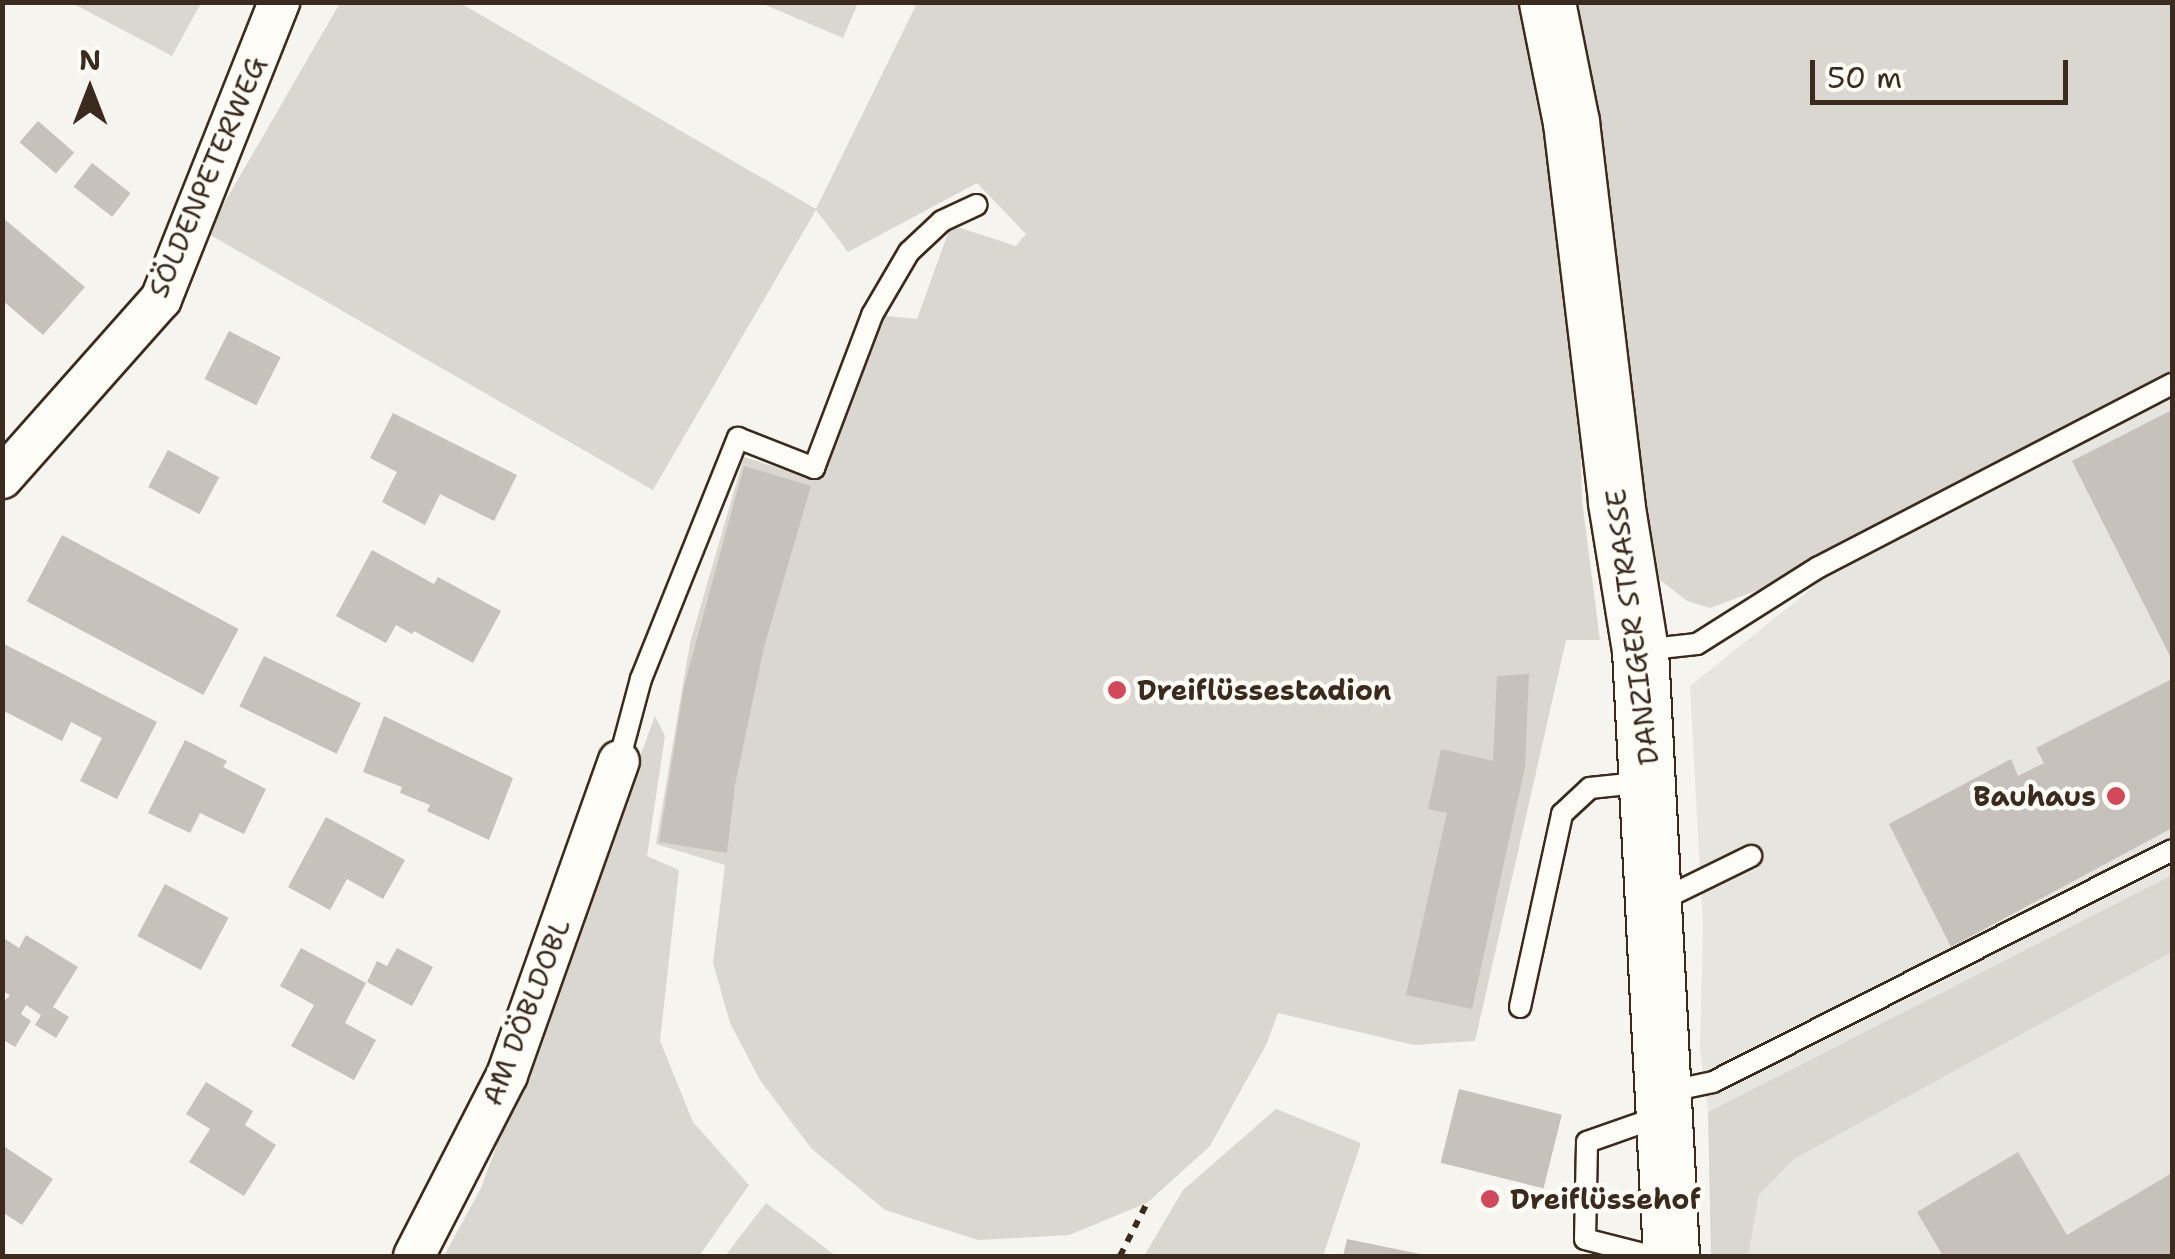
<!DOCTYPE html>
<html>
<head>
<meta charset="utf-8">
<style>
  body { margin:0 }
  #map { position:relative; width:2175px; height:1259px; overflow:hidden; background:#f5f4ee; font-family:"Shantell Sans",sans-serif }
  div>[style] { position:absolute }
  .built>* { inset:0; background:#e7e5df }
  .green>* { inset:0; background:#dad6d0 }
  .building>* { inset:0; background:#c7c1bb; transform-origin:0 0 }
  .path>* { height:6px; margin-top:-3px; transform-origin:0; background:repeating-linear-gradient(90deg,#3b2a1e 0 8px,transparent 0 16px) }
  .roads { filter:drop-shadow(2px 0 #3b2a1e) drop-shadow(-2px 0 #3b2a1e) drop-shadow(0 2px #3b2a1e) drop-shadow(0 -2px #3b2a1e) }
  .lane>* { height:20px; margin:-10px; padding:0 10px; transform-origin:10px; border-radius:10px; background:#fdfcf7 }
  .street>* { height:40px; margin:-20px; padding:0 20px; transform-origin:20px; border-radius:20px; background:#fdfcf7 }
  .secondary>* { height:55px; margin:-27.5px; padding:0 27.5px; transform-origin:27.5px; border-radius:27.5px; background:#fdfcf7 }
  .dots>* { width:28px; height:28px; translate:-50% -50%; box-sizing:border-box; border:5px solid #fdfcf7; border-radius:50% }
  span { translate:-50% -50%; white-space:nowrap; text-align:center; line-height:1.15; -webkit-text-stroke:9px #fdfcf7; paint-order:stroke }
  .street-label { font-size:28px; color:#3b2a1e }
  .poi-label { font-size:28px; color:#3b2a1e; font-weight:700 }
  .left { translate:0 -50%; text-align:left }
  .right { translate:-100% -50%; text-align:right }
  .frame { position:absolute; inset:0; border:5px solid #3b2a1e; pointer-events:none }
  .north { position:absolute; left:40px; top:40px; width:100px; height:100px; -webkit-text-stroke:8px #fdfcf7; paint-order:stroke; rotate:0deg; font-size:28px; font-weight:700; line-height:40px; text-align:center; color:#3b2a1e }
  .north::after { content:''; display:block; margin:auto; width:35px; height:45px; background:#3b2a1e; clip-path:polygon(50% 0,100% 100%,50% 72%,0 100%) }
  .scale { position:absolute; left:1810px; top:60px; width:258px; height:45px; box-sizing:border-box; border:5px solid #3b2a1e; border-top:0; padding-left:12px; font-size:30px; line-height:35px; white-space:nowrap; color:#3b2a1e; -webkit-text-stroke:8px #fdfcf7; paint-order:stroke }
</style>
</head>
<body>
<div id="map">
  <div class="built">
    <i style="clip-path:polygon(2172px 379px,2172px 875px,1708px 1112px,1700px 1048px,1703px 927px,1690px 686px,1811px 589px,1881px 522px)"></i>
    <i style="clip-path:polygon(2172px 952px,2172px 1256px,1748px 1256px,1759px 1195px,1794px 1159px)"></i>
  </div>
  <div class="green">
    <i style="clip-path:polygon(72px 3px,201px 2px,201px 3px,172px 56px)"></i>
    <i style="clip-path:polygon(340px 3px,460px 3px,816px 209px,917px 3px,2172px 3px,2172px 384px,1819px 567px,1710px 608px,1687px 601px,1651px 573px,1572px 131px,1582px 500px,1600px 640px,1566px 640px,1475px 1041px,1414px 1045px,1278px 1013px,1266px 1045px,1210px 1146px,1147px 1203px,1069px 1235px,978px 1240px,885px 1210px,811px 1148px,760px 1080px,730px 1023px,713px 963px,725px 865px,656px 844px,690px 643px,744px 457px,814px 479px,876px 315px,917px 319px,951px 225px,1016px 246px,1026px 234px,977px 183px,848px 252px,816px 210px,653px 490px,207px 233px)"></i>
    <i style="clip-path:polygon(761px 3px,858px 2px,858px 3px,843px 38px)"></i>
    <i style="clip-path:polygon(655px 716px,665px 736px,647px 856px,679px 870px,660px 1041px,693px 1122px,749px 1185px,699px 1256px,444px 1256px,481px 1188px)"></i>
    <i style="clip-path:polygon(2172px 875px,2172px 952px,1794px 1159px,1759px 1195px,1748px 1256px,1711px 1256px,1708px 1112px)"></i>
    <i style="clip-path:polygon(1276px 1109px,1361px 1143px,1323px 1256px,1144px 1256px,1183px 1190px)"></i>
    <i style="clip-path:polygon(766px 1203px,836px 1256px,725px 1256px)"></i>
  </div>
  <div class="building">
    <i style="left:38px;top:121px;width:48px;height:28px;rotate:41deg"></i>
    <i style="left:92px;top:163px;width:49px;height:30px;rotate:38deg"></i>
    <i style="clip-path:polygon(2px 217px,85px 287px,43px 335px,2px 300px)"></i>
    <i style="left:229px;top:331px;width:58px;height:54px;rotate:27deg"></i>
    <i style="clip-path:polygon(2172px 410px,2172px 660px,2072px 461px)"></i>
    <i style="clip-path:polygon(393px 413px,517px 475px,494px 521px,440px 494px,425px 525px,382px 502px,397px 472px,370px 458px)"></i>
    <i style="left:168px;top:450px;width:58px;height:42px;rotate:28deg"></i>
    <i style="clip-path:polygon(744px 466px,811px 486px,764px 647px,735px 785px,727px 853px,659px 842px,684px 686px)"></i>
    <i style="left:62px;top:535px;width:200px;height:75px;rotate:28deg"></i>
    <i style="clip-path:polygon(372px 550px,434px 584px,438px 577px,501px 611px,473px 663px,414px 631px,412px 634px,396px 625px,386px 643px,336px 616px)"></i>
    <i style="clip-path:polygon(2px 643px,157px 722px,117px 799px,80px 781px,102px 738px,71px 722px,62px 741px,2px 710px)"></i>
    <i style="left:264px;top:656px;width:108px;height:56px;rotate:26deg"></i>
    <i style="clip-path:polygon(1529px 674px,1525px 767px,1472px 1009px,1406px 995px,1447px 813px,1428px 809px,1441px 749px,1493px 761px,1497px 676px)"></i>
    <i style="clip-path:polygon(2172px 679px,2172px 828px,1951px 947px,1889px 824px,2011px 759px,2018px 776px,2044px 763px,2036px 748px)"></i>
    <i style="clip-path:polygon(384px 716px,513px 778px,489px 840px,427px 811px,430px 805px,400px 793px,402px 787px,363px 772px)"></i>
    <i style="clip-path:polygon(185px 740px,227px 761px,223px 767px,266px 789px,244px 834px,200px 813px,190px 833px,148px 813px)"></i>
    <i style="clip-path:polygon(326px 817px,405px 860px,383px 899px,347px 879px,330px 910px,288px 887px)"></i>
    <i style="left:165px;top:884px;width:72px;height:59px;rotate:28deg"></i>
    <i style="clip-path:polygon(26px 935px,78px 967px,53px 1007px,69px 1017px,56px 1038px,35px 1025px,41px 1015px,26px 1005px,21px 1014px,31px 1021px,15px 1047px,2px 1039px,2px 1004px,10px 995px,2px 991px,2px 937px,19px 948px)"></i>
    <i style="clip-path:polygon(301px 948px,366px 983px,345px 1023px,376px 1040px,354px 1080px,291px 1046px,314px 1005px,280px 986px)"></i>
    <i style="clip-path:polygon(397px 948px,433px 967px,412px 1006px,367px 982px,377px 961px,387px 966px)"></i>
    <i style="clip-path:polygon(206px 1082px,253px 1111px,245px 1125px,276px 1145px,244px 1196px,189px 1162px,210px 1129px,186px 1114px)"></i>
    <i style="left:1459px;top:1089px;width:106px;height:76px;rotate:14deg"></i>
    <i style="clip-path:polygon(2px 1145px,53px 1179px,22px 1225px,2px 1212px)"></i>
    <i style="clip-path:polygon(2018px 1152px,2067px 1235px,2172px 1173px,2172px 1256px,1943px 1256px,1917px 1212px)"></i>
    <i style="clip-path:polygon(1347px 1239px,1425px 1255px,1425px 1256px,1343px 1256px)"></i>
  </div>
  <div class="path">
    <i style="left:1120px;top:1256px;width:59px;rotate:-63deg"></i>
  </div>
  <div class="roads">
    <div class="lane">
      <i style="left:1642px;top:650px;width:55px;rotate:-6.2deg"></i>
      <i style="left:1697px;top:644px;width:144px;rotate:-32.3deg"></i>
      <i style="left:1819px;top:567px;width:398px;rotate:-27.4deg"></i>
      <i style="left:619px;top:761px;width:85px;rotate:-75deg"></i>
      <i style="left:641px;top:679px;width:260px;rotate:-68.1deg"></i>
      <i style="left:738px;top:438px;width:82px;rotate:21.5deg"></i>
      <i style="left:814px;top:468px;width:164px;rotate:-69.2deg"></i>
      <i style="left:872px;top:315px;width:73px;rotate:-59.6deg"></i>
      <i style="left:909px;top:252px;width:45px;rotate:-43.2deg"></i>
      <i style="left:942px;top:221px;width:38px;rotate:-25deg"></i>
      <i style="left:1657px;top:902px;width:105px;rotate:-26.1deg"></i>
      <i style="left:1520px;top:1007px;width:198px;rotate:-77.7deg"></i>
      <i style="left:1562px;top:814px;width:38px;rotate:-43deg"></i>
      <i style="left:1590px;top:788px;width:57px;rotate:-6deg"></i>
      <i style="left:1666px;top:1092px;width:48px;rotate:-12deg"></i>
      <i style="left:1713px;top:1082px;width:514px;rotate:-26.81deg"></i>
      <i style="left:1651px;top:1256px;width:68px;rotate:-165.6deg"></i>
      <i style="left:1585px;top:1239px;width:97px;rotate:-88.8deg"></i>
      <i style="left:1587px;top:1142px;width:78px;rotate:-19.4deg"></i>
    </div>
    <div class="street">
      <i style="left:2px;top:478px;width:239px;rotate:-48.4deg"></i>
      <i style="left:161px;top:299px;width:320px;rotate:-68.3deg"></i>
      <i style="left:414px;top:1256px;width:203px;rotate:-62.8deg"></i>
      <i style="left:507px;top:1075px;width:333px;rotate:-70.4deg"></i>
    </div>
    <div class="secondary">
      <i style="left:1547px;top:2px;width:122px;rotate:78.7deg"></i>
      <i style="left:1571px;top:122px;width:383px;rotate:83.2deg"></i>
      <i style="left:1616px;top:502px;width:150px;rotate:80.8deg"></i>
      <i style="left:1640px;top:650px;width:607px;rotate:87.07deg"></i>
    </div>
  </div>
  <div class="dots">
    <i style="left:1117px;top:690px;background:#d1495b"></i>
    <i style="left:2116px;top:796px;background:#d1495b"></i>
    <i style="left:1490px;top:1199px;background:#d1495b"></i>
  </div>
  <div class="street-label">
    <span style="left:207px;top:177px;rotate:-67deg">SÖLDENPETERWEG</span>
    <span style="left:1632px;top:627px;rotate:-97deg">DANZIGER STRASSE</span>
    <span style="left:526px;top:1012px;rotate:-69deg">AM DÖBLDOBL</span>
  </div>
  <div class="poi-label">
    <span class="left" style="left:1137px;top:690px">Dreiflüssestadion</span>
    <span class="right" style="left:2096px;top:796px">Bauhaus</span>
    <span class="left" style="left:1510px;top:1199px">Dreiflüssehof</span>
  </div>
  <div class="frame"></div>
  <div class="north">N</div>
  <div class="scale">50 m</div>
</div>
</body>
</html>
